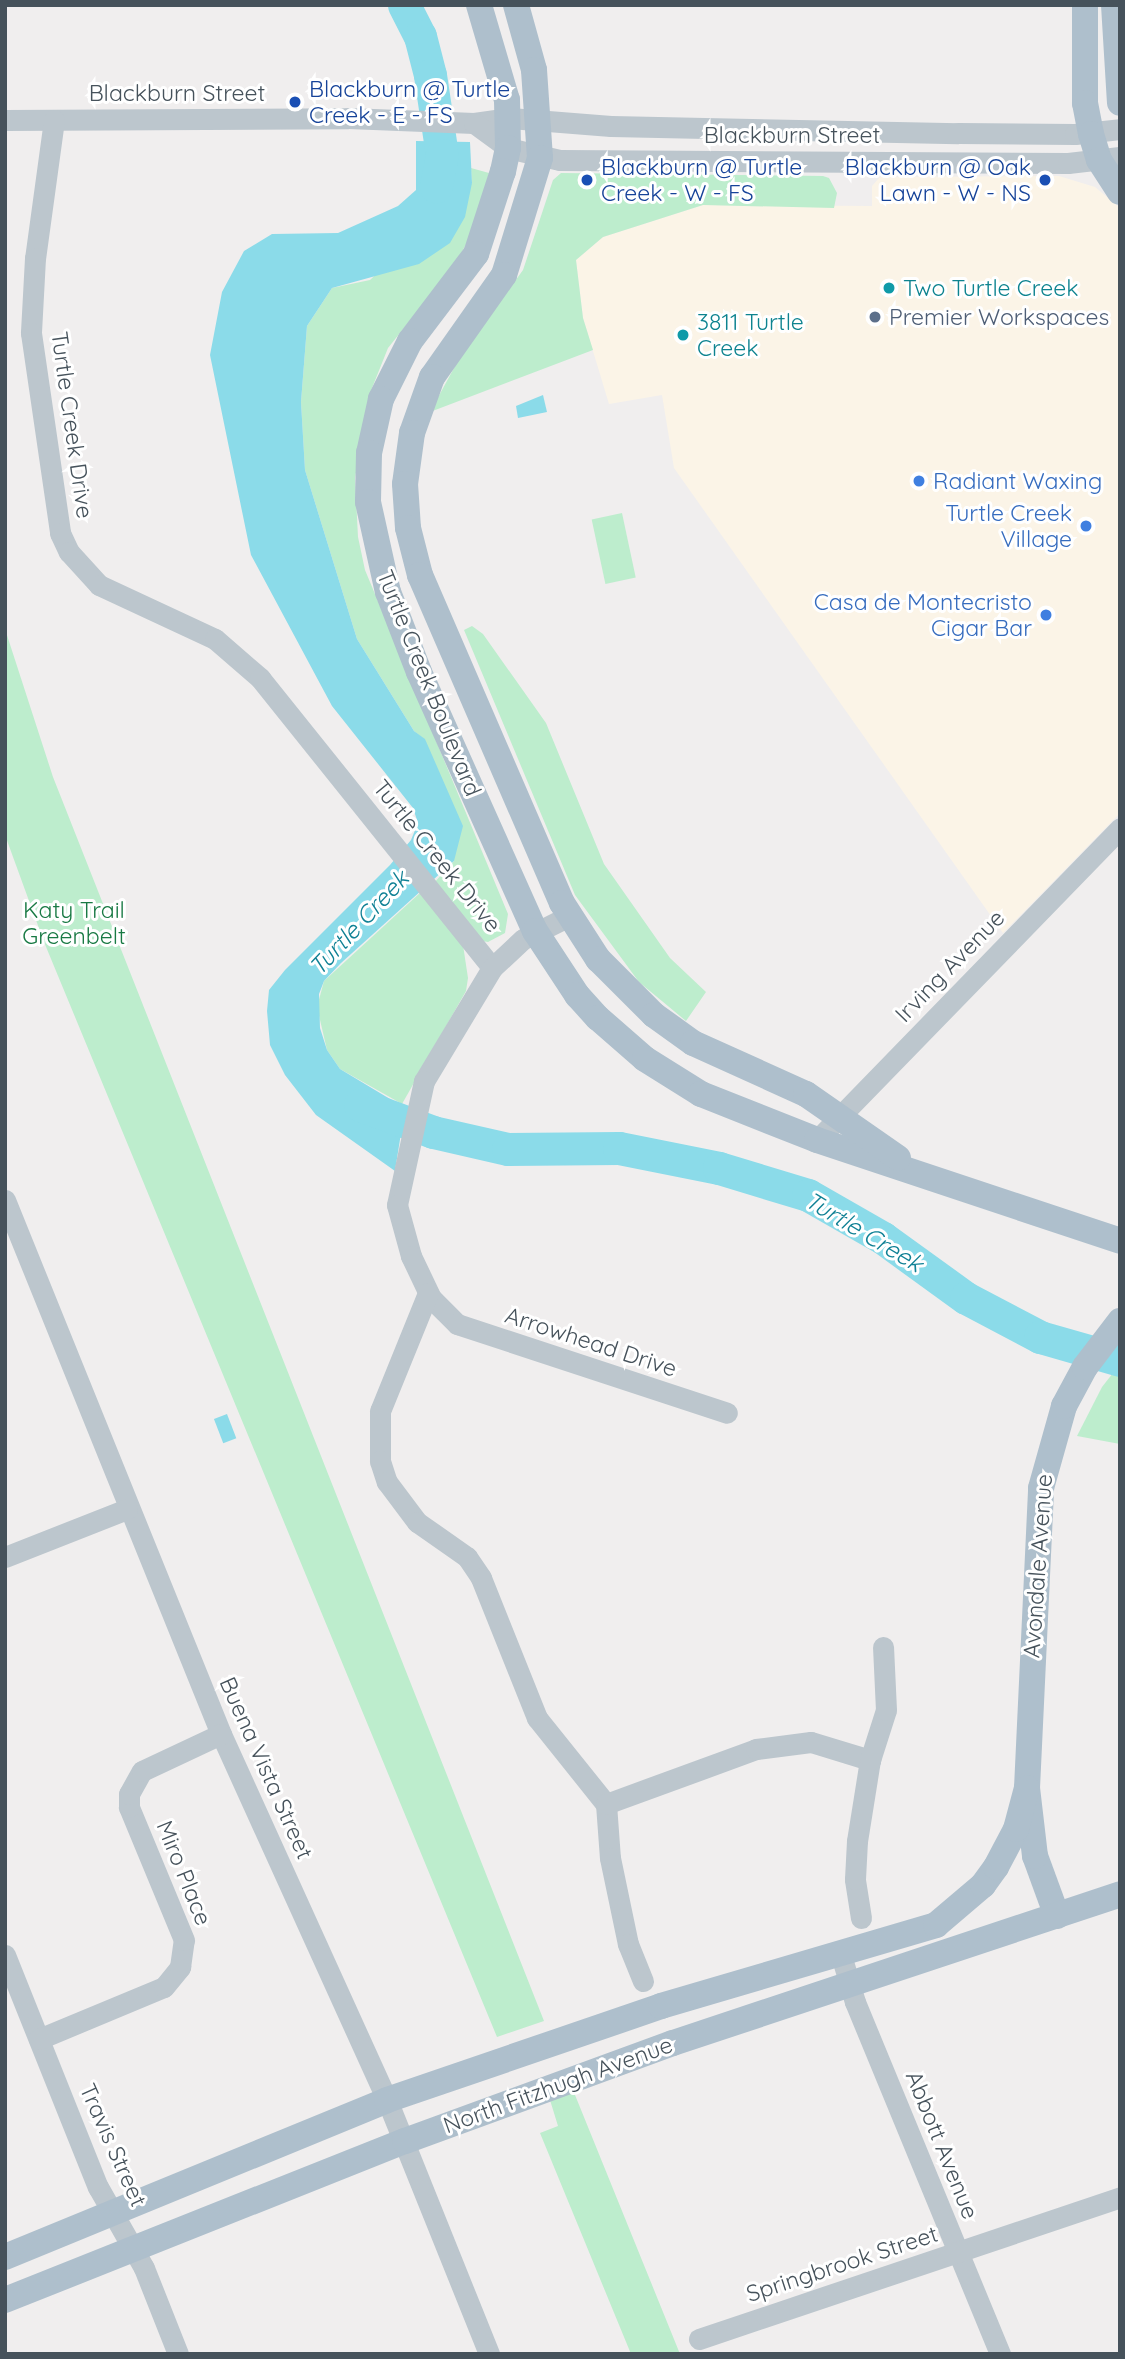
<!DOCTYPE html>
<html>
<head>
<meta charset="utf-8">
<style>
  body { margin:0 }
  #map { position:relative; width:1125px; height:2359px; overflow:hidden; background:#f0eeee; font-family:Quicksand,sans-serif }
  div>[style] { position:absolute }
  .commercial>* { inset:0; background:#fbf4e7 }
  .green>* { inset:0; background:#bdedcd; transform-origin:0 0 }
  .water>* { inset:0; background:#8bdbe9; transform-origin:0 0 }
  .river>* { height:33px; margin:-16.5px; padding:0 16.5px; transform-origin:16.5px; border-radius:16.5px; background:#8bdbe9 }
  .minor>* { height:21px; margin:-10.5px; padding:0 10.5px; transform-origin:10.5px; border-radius:10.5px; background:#bcc6cd }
  .major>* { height:26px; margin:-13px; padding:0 13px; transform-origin:13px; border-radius:13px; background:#aebfcc }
  .dots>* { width:19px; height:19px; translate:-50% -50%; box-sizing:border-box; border:4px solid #fff; border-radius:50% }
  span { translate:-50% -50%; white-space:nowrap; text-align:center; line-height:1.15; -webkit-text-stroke:6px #fff; paint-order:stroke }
  .transit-label { font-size:23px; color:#164399 }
  .left { translate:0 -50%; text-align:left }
  .right { translate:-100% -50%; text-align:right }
  .street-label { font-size:23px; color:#46525b }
  .culture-label { font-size:23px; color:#0d838f }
  .service-label { font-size:23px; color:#4e5e75 }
  .shop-label { font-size:23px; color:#366cbe }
  .park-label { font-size:23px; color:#197a44 }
  .water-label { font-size:24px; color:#108195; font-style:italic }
  .frame { position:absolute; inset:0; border:7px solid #46525b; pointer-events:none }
</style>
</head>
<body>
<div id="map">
  <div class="commercial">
    <i style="clip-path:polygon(1059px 176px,1095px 187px,1120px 208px,1120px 813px,1003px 933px,674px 468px,662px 395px,609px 404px,583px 318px,576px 260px,603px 237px,703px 205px,872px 206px,872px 186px,880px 177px)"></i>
  </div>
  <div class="green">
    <i style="clip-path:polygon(471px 168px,489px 173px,473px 232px,455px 264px,388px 348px,370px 393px,355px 478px,358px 537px,365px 570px,508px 914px,505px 933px,488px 942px,482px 941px,433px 884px,454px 861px,425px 740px,414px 731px,357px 639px,305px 470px,301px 402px,307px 326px,332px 288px,370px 280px,472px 183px)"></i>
    <i style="clip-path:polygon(561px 173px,823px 176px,829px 178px,837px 193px,834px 208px,703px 205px,603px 237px,576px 260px,583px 318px,593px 350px,430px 412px,460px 357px,523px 270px,553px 180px)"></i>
    <i style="left:622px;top:513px;width:66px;height:31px;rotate:78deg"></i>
    <i style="clip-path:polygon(472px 626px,483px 634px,546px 723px,604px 864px,670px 958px,706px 992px,686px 1021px,639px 982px,575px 895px,464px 630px)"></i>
    <i style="clip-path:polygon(5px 629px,53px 777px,544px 2021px,497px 2037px,44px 942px,5px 835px)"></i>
    <i style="clip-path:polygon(421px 892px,463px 945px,468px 978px,466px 991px,402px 1104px,340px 1069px,327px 1050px,317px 1007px,324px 981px)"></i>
    <i style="clip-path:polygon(1120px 1364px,1120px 1444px,1077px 1436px,1102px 1387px)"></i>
    <i style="clip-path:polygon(573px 2090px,680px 2354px,631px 2354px,540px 2133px,558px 2126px,550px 2100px)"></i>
  </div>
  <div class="water">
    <i style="clip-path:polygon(416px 141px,470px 142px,472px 183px,465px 217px,450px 243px,419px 264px,332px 288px,307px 326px,301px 402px,305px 470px,357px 639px,414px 731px,425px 739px,463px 826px,454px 861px,341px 963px,324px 981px,319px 994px,320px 1028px,327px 1050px,340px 1069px,405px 1108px,395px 1171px,316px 1115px,285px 1075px,270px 1045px,267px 1011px,269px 990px,285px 970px,390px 865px,411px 840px,418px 823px,413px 808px,332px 706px,251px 555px,210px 355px,222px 292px,244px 251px,272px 234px,338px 233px,398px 206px,416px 190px)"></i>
    <i style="clip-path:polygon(543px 395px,547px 412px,518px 418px,516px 406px)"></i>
    <i style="left:227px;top:1414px;width:26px;height:14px;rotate:69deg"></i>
  </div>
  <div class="river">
    <i style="left:404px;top:5px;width:35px;rotate:63deg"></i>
    <i style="left:420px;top:36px;width:40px;rotate:75.6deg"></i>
    <i style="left:430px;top:75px;width:81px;rotate:81.5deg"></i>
    <i style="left:442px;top:155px;width:32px;rotate:101deg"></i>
    <i style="left:360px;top:1105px;width:78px;rotate:20.3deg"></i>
    <i style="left:433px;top:1132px;width:77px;rotate:12.8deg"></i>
    <i style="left:508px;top:1149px;width:111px;rotate:-0.5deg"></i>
    <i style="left:619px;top:1148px;width:102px;rotate:11.3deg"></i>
    <i style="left:719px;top:1168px;width:93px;rotate:16.9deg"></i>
    <i style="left:808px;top:1195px;width:86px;rotate:29.8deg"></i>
    <i style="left:883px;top:1238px;width:102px;rotate:35.9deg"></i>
    <i style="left:966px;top:1298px;width:84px;rotate:27.8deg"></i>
    <i style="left:1040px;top:1337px;width:83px;rotate:16deg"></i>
  </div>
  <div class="minor">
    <i style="left:5px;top:120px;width:343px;rotate:-0.3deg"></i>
    <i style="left:348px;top:118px;width:126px;rotate:2.3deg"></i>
    <i style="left:474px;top:123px;width:36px;rotate:-8deg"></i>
    <i style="left:510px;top:118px;width:101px;rotate:4.5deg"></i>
    <i style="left:611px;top:126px;width:347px;rotate:1.2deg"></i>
    <i style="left:958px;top:133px;width:117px;rotate:0.5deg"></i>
    <i style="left:1075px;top:134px;width:45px;rotate:-6.3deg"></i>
    <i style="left:54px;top:120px;width:139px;rotate:97.8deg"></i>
    <i style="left:35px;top:258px;width:75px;rotate:93.1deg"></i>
    <i style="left:31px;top:333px;width:202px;rotate:81.7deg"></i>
    <i style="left:60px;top:533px;width:21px;rotate:65deg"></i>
    <i style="left:69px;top:552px;width:45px;rotate:47.7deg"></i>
    <i style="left:99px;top:585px;width:128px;rotate:25deg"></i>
    <i style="left:215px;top:639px;width:60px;rotate:40.9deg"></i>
    <i style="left:260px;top:678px;width:371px;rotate:51.3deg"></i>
    <i style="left:474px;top:123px;width:42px;rotate:36.3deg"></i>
    <i style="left:508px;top:148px;width:53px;rotate:13deg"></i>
    <i style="left:560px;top:160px;width:508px;rotate:0.34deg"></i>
    <i style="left:1068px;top:163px;width:52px;rotate:-6.6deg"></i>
    <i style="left:569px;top:916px;width:51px;rotate:153.4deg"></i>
    <i style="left:523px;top:939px;width:42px;rotate:136.9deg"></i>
    <i style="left:492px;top:968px;width:132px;rotate:121deg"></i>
    <i style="left:424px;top:1081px;width:127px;rotate:102.3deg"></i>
    <i style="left:397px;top:1205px;width:53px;rotate:74.6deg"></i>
    <i style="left:411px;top:1256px;width:47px;rotate:64.5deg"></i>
    <i style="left:431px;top:1298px;width:37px;rotate:45deg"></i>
    <i style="left:457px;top:1324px;width:284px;rotate:18.2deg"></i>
    <i style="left:817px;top:1140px;width:435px;rotate:-45.8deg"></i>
    <i style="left:5px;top:1200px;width:576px;rotate:67.98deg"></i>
    <i style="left:221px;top:1734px;width:402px;rotate:65.6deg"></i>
    <i style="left:387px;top:2100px;width:274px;rotate:68.1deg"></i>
    <i style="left:428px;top:1293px;width:127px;rotate:112.1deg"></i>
    <i style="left:380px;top:1411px;width:50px;rotate:90deg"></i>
    <i style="left:380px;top:1461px;width:22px;rotate:72deg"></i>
    <i style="left:387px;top:1482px;width:50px;rotate:53.1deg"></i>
    <i style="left:417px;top:1522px;width:61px;rotate:35deg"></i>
    <i style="left:467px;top:1557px;width:25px;rotate:56deg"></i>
    <i style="left:481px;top:1578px;width:151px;rotate:68.2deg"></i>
    <i style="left:537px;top:1718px;width:110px;rotate:51.3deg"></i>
    <i style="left:606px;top:1804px;width:54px;rotate:85.8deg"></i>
    <i style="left:610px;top:1858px;width:88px;rotate:78.2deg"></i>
    <i style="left:628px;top:1944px;width:40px;rotate:68deg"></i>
    <i style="left:5px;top:1557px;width:131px;rotate:-21.5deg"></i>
    <i style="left:606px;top:1804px;width:160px;rotate:-20.1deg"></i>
    <i style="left:756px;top:1749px;width:55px;rotate:-7.3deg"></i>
    <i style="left:811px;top:1742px;width:62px;rotate:17deg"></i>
    <i style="left:861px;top:1918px;width:39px;rotate:-99deg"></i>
    <i style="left:855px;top:1879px;width:38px;rotate:-87deg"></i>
    <i style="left:857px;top:1841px;width:82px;rotate:-80.9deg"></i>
    <i style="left:870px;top:1760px;width:52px;rotate:-72.3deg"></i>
    <i style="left:886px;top:1710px;width:63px;rotate:-92.7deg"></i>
    <i style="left:5px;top:1955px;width:250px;rotate:68.2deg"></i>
    <i style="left:98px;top:2187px;width:93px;rotate:60.4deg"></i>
    <i style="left:144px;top:2268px;width:92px;rotate:68.4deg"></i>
    <i style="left:841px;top:1955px;width:49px;rotate:73.4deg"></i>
    <i style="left:855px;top:2002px;width:381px;rotate:67.6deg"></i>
    <i style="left:39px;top:2039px;width:135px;rotate:-22.6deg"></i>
    <i style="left:164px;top:1987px;width:26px;rotate:-51deg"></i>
    <i style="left:180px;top:1967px;width:27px;rotate:-82deg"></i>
    <i style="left:184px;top:1940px;width:144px;rotate:-112.5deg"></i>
    <i style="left:129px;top:1807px;width:13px;rotate:-90deg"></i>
    <i style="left:129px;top:1794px;width:26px;rotate:-61deg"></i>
    <i style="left:142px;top:1771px;width:87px;rotate:-25.1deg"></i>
    <i style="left:699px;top:2339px;width:444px;rotate:-18.6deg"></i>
  </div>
  <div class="major">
    <i style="left:479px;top:5px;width:99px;rotate:73.6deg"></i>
    <i style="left:507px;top:100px;width:48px;rotate:88.8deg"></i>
    <i style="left:508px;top:148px;width:24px;rotate:102deg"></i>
    <i style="left:503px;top:171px;width:87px;rotate:108deg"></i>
    <i style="left:476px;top:254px;width:109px;rotate:127.2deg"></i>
    <i style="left:410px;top:341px;width:65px;rotate:116.6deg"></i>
    <i style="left:381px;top:399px;width:55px;rotate:102.5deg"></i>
    <i style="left:369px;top:453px;width:49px;rotate:91.2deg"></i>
    <i style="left:368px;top:502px;width:92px;rotate:77.5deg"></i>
    <i style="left:388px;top:592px;width:86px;rotate:68.8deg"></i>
    <i style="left:419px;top:672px;width:284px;rotate:65.9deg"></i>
    <i style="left:535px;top:931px;width:77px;rotate:56.7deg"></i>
    <i style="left:577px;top:995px;width:31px;rotate:48deg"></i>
    <i style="left:598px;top:1018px;width:62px;rotate:41.1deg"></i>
    <i style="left:645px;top:1059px;width:66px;rotate:32deg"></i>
    <i style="left:701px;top:1094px;width:125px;rotate:21.6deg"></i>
    <i style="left:817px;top:1140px;width:319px;rotate:18.4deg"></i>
    <i style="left:516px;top:5px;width:67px;rotate:74.5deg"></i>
    <i style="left:534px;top:70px;width:88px;rotate:86.1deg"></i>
    <i style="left:540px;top:158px;width:122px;rotate:107.1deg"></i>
    <i style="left:504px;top:275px;width:125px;rotate:125.2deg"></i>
    <i style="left:432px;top:377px;width:59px;rotate:109.7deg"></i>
    <i style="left:412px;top:433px;width:51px;rotate:97.8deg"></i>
    <i style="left:405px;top:484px;width:44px;rotate:86.1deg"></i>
    <i style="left:408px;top:528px;width:49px;rotate:75.7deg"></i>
    <i style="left:420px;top:575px;width:357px;rotate:66.6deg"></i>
    <i style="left:562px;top:903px;width:67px;rotate:57.3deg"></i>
    <i style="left:598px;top:959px;width:79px;rotate:45deg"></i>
    <i style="left:654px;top:1015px;width:48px;rotate:35.7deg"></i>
    <i style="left:693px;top:1043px;width:124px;rotate:24.3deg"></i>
    <i style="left:806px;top:1094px;width:112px;rotate:34.8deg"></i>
    <i style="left:1085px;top:5px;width:98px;rotate:90deg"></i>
    <i style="left:1085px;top:103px;width:32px;rotate:79deg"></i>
    <i style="left:1091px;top:134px;width:27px;rotate:73deg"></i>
    <i style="left:1099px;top:160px;width:38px;rotate:57deg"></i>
    <i style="left:1114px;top:5px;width:98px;rotate:86.5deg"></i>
    <i style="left:1057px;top:1916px;width:64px;rotate:-110.1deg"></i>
    <i style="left:1035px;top:1856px;width:68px;rotate:-96.7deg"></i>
    <i style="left:1027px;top:1788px;width:300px;rotate:-87.3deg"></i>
    <i style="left:1041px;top:1488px;width:85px;rotate:-74.3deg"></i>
    <i style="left:1064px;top:1406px;width:44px;rotate:-61.7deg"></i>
    <i style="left:1085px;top:1367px;width:58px;rotate:-52.7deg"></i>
    <i style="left:5px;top:2257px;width:413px;rotate:-22.3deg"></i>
    <i style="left:387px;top:2100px;width:290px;rotate:-18.9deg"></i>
    <i style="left:661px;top:2006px;width:287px;rotate:-16.4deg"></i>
    <i style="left:936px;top:1925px;width:62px;rotate:-40.4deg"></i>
    <i style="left:983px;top:1885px;width:22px;rotate:-54deg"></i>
    <i style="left:996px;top:1867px;width:43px;rotate:-62.2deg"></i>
    <i style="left:1016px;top:1829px;width:42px;rotate:-75deg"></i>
    <i style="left:5px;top:2300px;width:430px;rotate:-21.7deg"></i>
    <i style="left:405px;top:2141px;width:285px;rotate:-20.1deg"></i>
    <i style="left:673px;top:2043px;width:471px;rotate:-18.4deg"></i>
  </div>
  <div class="dots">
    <i style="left:295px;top:102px;background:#1a4fb4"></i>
    <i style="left:587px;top:180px;background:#1a4fb4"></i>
    <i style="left:1045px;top:180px;background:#1a4fb4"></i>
    <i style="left:889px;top:288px;background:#0f9aa8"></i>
    <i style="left:875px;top:317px;background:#5c6f8a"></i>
    <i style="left:683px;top:335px;background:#0f9aa8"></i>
    <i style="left:919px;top:481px;background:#3f7fe0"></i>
    <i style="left:1086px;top:526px;background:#3f7fe0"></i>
    <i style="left:1046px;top:615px;background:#3f7fe0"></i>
  </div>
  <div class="transit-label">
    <span class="left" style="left:309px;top:102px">Blackburn @ Turtle<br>Creek - E - FS</span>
    <span class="left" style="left:601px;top:180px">Blackburn @ Turtle<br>Creek - W - FS</span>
    <span class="right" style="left:1031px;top:180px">Blackburn @ Oak<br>Lawn - W - NS</span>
  </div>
  <div class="street-label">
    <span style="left:177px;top:93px">Blackburn Street</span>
    <span style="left:792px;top:135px">Blackburn Street</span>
    <span style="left:72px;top:425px;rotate:82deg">Turtle Creek Drive</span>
    <span style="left:429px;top:683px;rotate:68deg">Turtle Creek Boulevard</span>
    <span style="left:437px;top:856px;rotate:51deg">Turtle Creek Drive</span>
    <span style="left:950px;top:966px;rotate:-46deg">Irving Avenue</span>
    <span style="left:591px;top:1342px;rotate:18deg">Arrowhead Drive</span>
    <span style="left:1038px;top:1566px;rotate:-86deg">Avondale Avenue</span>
    <span style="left:266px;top:1768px;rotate:66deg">Buena Vista Street</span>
    <span style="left:184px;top:1873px;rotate:68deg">Miro Place</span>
    <span style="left:558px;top:2085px;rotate:-20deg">North Fitzhugh Avenue</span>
    <span style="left:113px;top:2145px;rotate:66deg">Travis Street</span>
    <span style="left:942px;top:2145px;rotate:68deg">Abbott Avenue</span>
    <span style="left:842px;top:2264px;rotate:-18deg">Springbrook Street</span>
  </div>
  <div class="culture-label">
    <span class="left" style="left:903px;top:288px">Two Turtle Creek</span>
    <span class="left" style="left:697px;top:335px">3811 Turtle<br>Creek</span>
  </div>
  <div class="service-label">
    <span class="left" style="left:889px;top:317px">Premier Workspaces</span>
  </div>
  <div class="shop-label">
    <span class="left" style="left:933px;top:481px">Radiant Waxing</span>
    <span class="right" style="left:1072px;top:526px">Turtle Creek<br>Village</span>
    <span class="right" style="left:1032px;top:615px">Casa de Montecristo<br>Cigar Bar</span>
  </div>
  <div class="park-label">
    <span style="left:74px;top:923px">Katy Trail<br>Greenbelt</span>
  </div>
  <div class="water-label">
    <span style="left:359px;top:923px;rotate:-47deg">Turtle Creek</span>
    <span style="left:864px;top:1232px;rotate:31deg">Turtle Creek</span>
  </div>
  <div class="frame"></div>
</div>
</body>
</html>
